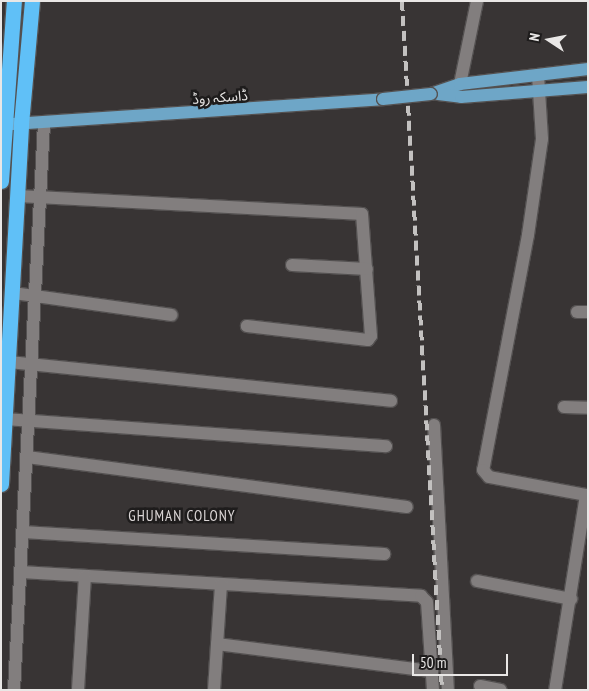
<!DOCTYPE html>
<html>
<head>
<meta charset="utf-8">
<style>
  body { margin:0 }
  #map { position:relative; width:589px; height:691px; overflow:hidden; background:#383434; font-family:"PT Sans Narrow","Noto Sans Arabic",sans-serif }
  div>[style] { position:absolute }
  .roads { filter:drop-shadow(1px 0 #545151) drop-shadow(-1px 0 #545151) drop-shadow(0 1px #545151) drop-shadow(0 -1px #545151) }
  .street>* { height:12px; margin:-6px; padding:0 6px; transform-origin:6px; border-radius:6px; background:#827e7e }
  .primary>* { height:12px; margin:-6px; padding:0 6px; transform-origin:6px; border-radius:6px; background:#6ea6c7 }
  .highway>* { height:15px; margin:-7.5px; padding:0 7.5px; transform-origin:7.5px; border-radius:7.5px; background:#60c0f7 }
  .rail>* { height:4px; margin-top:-2px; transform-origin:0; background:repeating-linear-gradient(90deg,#c3c1c0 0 10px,transparent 0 15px) }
  .bridges { filter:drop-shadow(1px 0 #545151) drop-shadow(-1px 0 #545151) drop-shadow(0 1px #545151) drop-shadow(0 -1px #545151) }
  .primary-bridge>* { height:12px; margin:-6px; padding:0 6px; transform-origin:6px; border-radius:6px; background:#6ea6c7 }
  span { translate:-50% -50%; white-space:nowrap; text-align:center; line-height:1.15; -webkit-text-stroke:5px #1e1c1c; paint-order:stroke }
  .street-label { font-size:14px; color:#e9e7e6 }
  .neighbourhood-label { font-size:15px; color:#dbd6d6; letter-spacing:1px }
  .frame { position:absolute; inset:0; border:2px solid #e9e7e6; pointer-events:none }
  .north { position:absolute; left:524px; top:15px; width:50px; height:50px; -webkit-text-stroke:4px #1e1c1c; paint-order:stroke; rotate:281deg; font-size:14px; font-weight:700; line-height:20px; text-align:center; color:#e9e7e6 }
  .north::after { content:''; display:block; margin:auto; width:18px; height:22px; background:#e9e7e6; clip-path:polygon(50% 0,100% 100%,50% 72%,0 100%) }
  .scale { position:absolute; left:412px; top:654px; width:96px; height:22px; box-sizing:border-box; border:2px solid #e9e7e6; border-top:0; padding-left:6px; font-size:15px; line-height:18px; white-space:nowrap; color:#e9e7e6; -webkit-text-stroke:4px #1e1c1c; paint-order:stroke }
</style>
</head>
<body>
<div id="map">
  <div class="roads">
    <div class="street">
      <i style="left:538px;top:75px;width:64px;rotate:86.4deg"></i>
      <i style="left:542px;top:139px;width:97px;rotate:98.3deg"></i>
      <i style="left:528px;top:235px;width:239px;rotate:100.8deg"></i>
      <i style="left:483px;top:470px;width:9px;rotate:49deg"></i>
      <i style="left:489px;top:477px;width:99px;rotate:10.5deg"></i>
      <i style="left:586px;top:495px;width:197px;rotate:99deg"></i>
      <i style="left:460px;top:84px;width:85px;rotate:-78.4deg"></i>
      <i style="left:19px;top:196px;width:343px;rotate:3deg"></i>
      <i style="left:362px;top:214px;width:122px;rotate:85.8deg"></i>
      <i style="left:371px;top:336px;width:5px;rotate:127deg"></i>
      <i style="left:368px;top:340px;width:122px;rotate:-173.4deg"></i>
      <i style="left:292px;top:265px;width:75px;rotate:3.1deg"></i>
      <i style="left:13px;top:293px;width:160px;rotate:7.9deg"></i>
      <i style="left:577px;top:312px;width:11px"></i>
      <i style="left:9px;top:362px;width:384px;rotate:5.8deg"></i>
      <i style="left:564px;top:407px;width:24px;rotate:2deg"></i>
      <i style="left:5px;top:419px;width:382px;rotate:4.1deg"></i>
      <i style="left:434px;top:425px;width:265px;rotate:87deg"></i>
      <i style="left:27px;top:457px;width:383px;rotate:7.5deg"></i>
      <i style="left:23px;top:532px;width:362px;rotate:3.5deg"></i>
      <i style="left:21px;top:572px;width:401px;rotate:3.4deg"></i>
      <i style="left:421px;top:596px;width:8px;rotate:45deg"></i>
      <i style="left:427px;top:602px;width:88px;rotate:86.1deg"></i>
      <i style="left:477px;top:581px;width:96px;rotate:10.8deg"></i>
      <i style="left:217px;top:644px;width:217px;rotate:7.2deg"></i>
      <i style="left:480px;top:686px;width:21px;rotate:11deg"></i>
      <i style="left:14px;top:690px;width:568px;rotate:-86.97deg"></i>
      <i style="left:78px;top:690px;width:114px;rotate:-86.5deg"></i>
      <i style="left:214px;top:690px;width:106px;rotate:-86.2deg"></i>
    </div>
    <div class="primary">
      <i style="left:431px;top:94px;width:31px;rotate:-19deg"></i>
      <i style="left:460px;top:84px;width:129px;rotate:-6.7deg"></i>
      <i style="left:438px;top:94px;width:23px;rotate:7deg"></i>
      <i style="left:461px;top:97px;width:127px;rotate:-4.5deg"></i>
      <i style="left:11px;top:124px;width:373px;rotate:-3.8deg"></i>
    </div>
    <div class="highway">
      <i style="left:1px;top:181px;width:180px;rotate:-85.9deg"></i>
      <i style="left:1px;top:484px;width:361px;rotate:-86.8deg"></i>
      <i style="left:21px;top:124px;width:123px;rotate:-84.9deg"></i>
    </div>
  </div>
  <div class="rail">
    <i style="left:402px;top:1px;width:690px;rotate:86.68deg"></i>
  </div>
  <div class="bridges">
    <div class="primary-bridge">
      <i style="left:383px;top:99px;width:48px;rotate:-5.9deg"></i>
    </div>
  </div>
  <div class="street-label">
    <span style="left:220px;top:97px;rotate:-4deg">ڈاسکہ روڈ</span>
  </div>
  <div class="neighbourhood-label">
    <span style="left:182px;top:516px">GHUMAN COLONY</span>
  </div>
  <div class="frame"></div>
  <div class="north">N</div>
  <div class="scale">50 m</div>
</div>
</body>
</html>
